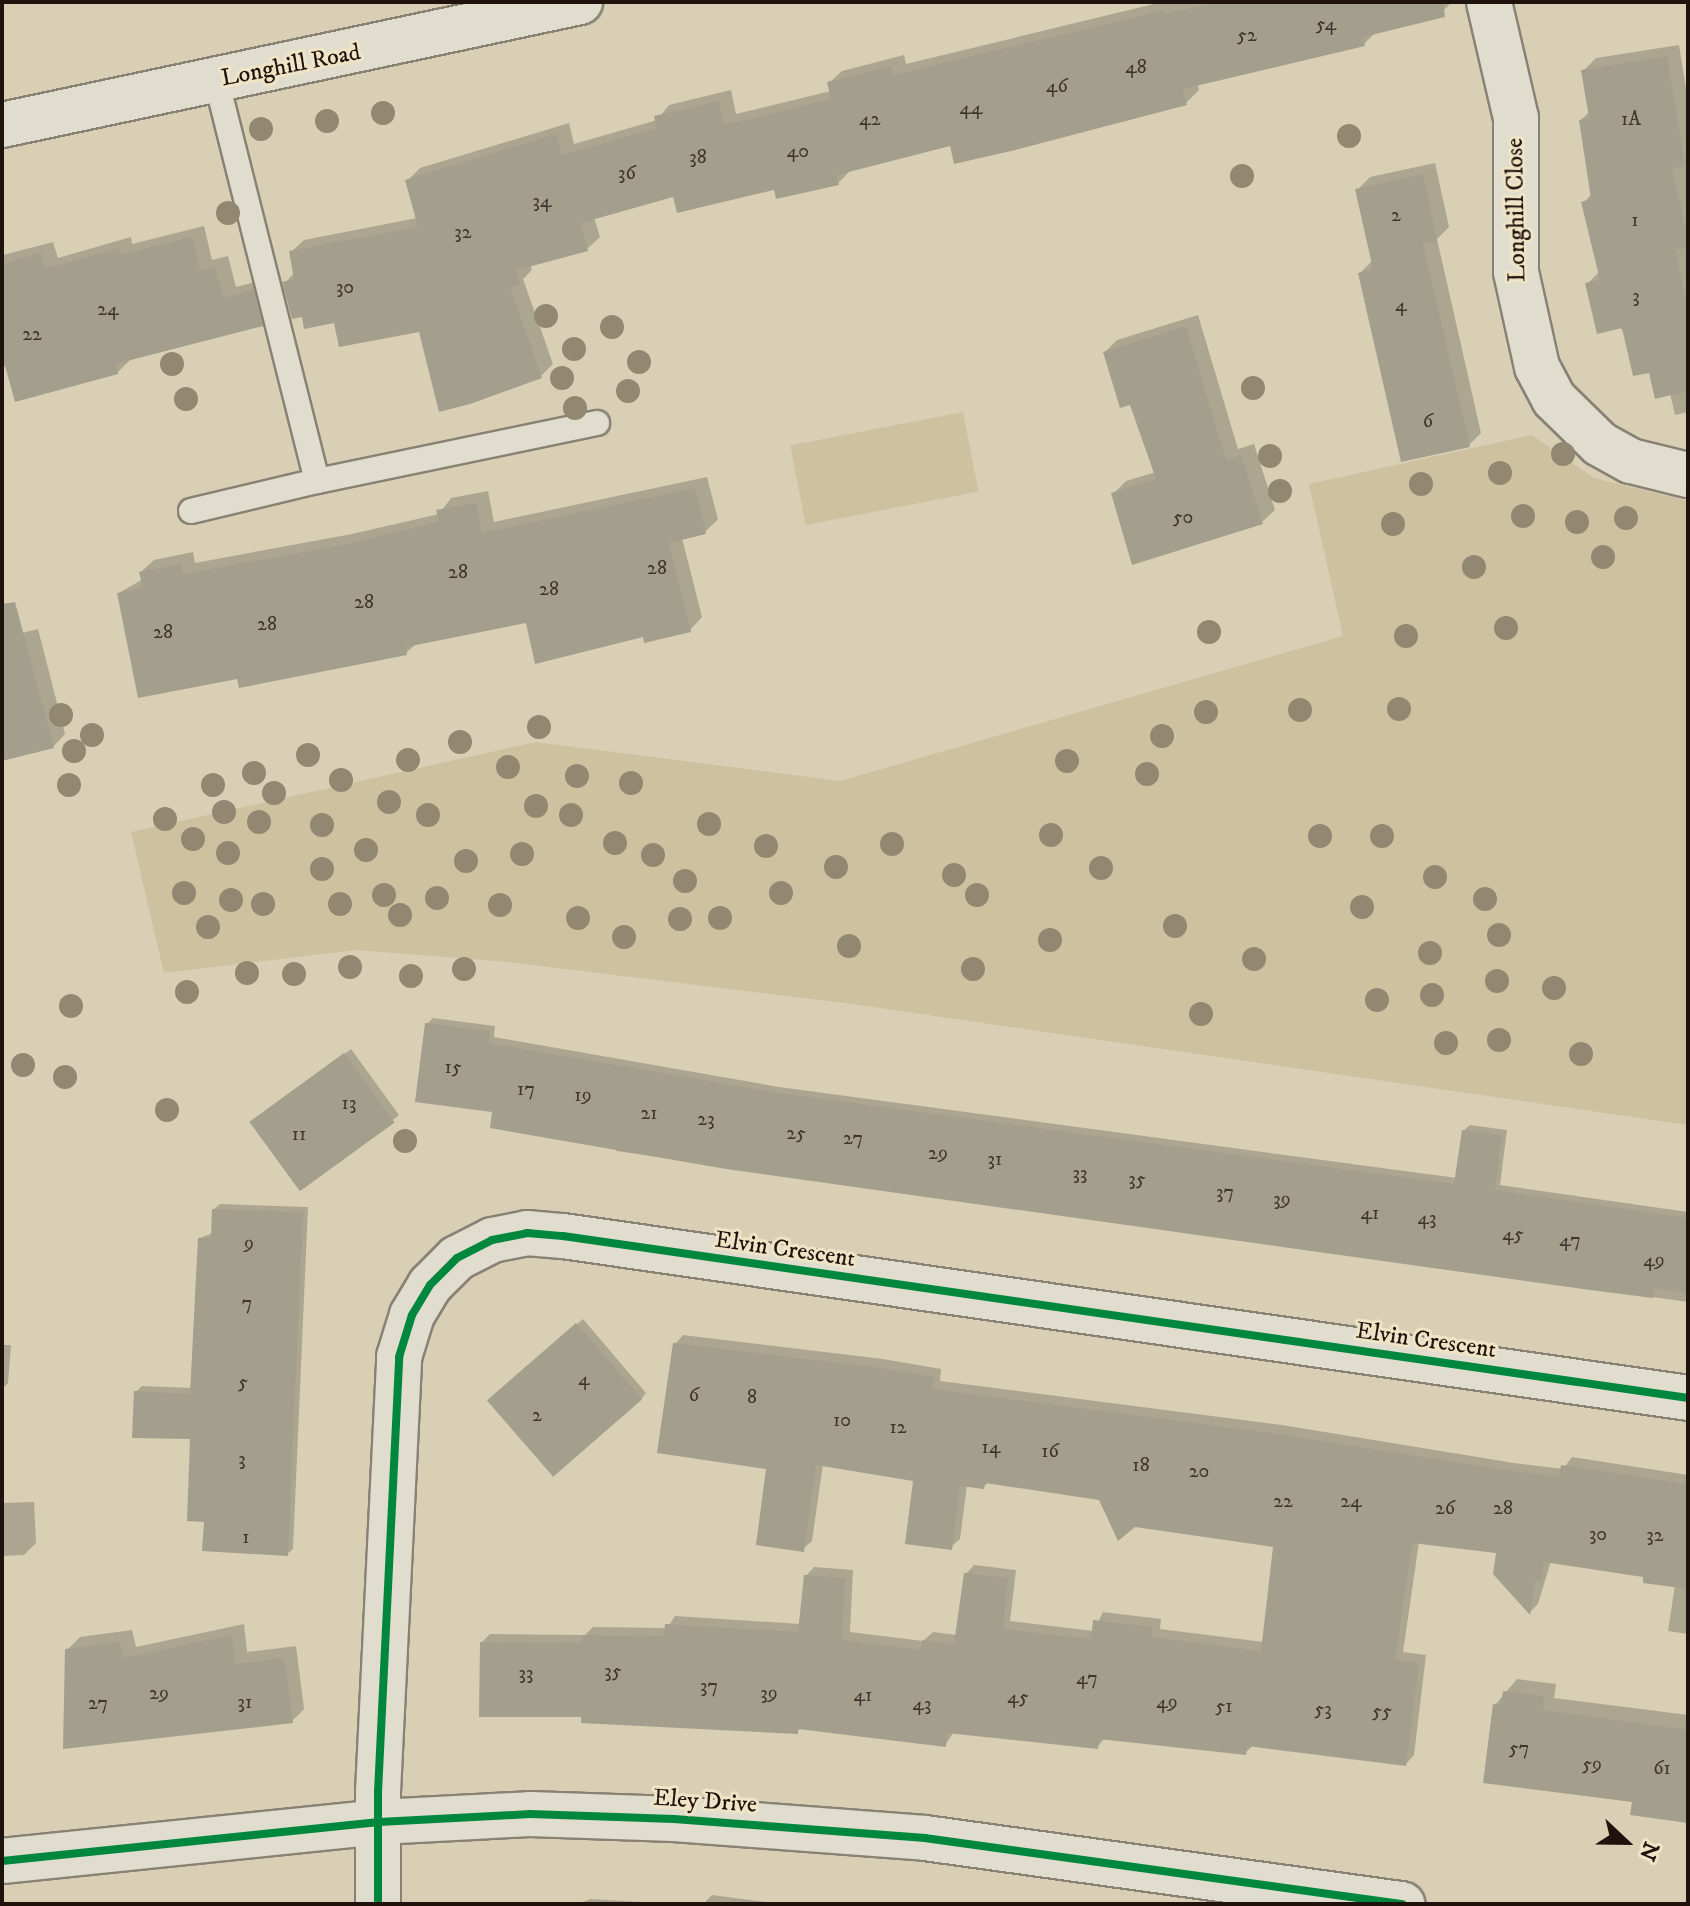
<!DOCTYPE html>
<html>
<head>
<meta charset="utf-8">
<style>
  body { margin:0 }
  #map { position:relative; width:1690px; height:1906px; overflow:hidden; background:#d8cfb5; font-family:"IM FELL DW Pica",serif }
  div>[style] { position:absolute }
  .green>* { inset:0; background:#cdc19f; transform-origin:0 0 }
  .shadow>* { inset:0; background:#0003 }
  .building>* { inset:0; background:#a49e8c; transform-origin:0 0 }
  .roads { filter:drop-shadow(2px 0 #898274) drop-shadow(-2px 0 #898274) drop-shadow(0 2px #898274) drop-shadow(0 -2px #898274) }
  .lane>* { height:24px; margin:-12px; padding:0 12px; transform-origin:12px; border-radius:12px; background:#e0dcce }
  .street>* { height:44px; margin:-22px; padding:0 22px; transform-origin:22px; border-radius:22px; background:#e0dcce }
  .cycleway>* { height:8px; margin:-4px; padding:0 4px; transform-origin:4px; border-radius:4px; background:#00873e }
  .trees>* { width:24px; height:24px; margin:-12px; border-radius:50%; background:#928771 }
  span { translate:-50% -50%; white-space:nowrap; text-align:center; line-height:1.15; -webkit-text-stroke:6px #efe5c6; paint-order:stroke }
  .number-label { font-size:20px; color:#41362e }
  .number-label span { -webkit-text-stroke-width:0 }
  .street-label { font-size:24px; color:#20130e }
  .frame { position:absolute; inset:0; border:4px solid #20130e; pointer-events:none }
  .north { position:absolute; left:1586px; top:1802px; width:80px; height:80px; -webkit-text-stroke:6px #efe5c6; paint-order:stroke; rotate:112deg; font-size:22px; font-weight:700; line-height:32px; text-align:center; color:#20130e }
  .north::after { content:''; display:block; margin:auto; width:28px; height:36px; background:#20130e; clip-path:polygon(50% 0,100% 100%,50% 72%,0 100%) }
</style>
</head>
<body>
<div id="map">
  <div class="green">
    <i style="left:963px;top:412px;width:81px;height:176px;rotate:79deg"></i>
    <i style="clip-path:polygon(1532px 435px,1594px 478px,1688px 501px,1688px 1125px,845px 1003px,508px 962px,356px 950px,164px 973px,131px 832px,536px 742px,840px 781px,1343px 636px,1309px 484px)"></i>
  </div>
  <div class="shadow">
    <i style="clip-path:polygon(1162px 2px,1450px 4px,1437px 17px,1376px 32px,1364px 44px,1197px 83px,1199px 90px,1186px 103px,951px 144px,850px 171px,838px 183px,674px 195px,594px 217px,600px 237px,587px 249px,530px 264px,532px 270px,523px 279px,553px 364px,541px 376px,420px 329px,303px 314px,285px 283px,295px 272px,291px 252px,304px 240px,417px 218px,407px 181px,420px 168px,569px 123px,574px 144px,657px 120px,669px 105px,731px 90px,736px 114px,831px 91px,829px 83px,842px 71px,904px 55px,906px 64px)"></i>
    <i style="clip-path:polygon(1679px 45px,1688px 101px,1688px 412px,1675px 415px,1670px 393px,1587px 284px,1600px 271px,1584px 202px,1592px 194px,1581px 120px,1590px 111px,1583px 71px,1596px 58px)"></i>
    <i style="clip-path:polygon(1435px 163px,1449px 227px,1437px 239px,1481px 433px,1469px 445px,1360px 273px,1373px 260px,1357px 190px,1370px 177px)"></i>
    <i style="clip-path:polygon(204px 226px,212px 260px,228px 256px,236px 287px,266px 279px,274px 312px,262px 325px,130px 360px,117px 373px,2px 366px,3px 255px,53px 242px,58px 258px,131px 237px,132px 244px)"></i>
    <i style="clip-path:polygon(1198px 315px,1238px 449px,1254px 444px,1275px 510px,1262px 522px,1114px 493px,1126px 481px,1156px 472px,1131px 403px,1105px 352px,1117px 340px)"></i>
    <i style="clip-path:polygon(707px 477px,718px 519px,705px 532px,682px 538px,702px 617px,690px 630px,644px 634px,527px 621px,417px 643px,406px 653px,239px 677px,119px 593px,143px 579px,141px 572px,154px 560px,193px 552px,195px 563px,352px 534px,439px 514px,451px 498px,488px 491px,494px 522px)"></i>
    <i style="clip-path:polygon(38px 629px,65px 734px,53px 747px,2px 759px,2px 638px)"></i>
    <i style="clip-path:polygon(433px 1018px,495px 1026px,494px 1037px,779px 1087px,1457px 1178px,1463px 1131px,1470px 1125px,1507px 1130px,1500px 1185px,1688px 1212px,1688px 1302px,616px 1151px,617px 1145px,495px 1110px,427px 1024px)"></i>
    <i style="clip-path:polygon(351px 1049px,399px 1115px,393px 1120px,259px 1117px)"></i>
    <i style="clip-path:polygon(220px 1204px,308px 1207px,293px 1549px,287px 1554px,207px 1520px,192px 1437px,136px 1392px,142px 1386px,193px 1388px,200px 1238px,213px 1233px,214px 1209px)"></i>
    <i style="clip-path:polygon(583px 1319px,646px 1393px,641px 1399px,496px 1395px)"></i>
    <i style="clip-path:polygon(683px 1335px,883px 1359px,941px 1369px,940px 1381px,1282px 1425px,1514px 1463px,1563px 1469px,1572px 1457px,1688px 1475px,1688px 1634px,1668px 1631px,1675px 1585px,1646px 1575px,1551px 1561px,1538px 1604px,1530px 1612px,1498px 1552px,1419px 1542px,1403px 1652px,1426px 1655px,1414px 1755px,1406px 1764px,1254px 1745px,1245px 1753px,1106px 1737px,1097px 1747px,954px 1732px,945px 1745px,801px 1727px,797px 1732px,583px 1715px,482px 1642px,490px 1634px,585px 1635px,593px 1627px,667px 1628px,675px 1616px,801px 1624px,806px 1576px,814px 1567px,853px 1570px,850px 1632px,923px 1641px,933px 1632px,957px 1635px,966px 1574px,974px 1565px,1016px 1570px,1010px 1621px,1094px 1631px,1103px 1612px,1161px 1619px,1160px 1629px,1264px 1642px,1275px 1545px,1101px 1498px,989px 1482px,983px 1487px,967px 1485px,960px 1539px,951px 1547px,916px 1479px,823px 1464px,812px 1541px,803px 1549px,768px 1467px,675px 1344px)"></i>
    <i style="clip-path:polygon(2px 1345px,11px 1345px,8px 1383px,2px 1389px)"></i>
    <i style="clip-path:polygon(34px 1502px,36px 1543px,24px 1555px,2px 1556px,2px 1503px)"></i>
    <i style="clip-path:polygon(244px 1624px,247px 1652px,296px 1646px,304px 1709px,292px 1721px,67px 1650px,80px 1637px,132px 1630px,136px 1647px)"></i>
    <i style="clip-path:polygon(1517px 1679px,1556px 1684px,1554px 1698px,1688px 1715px,1688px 1821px,1634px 1800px,1495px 1705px)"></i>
    <i style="clip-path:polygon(712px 1895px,781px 1904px,703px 1904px)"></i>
    <i style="clip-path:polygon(591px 1899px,674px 1904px,577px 1904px)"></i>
  </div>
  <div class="building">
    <i style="clip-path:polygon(1218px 2px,1443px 2px,1445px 17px,1363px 37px,1365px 46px,1183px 89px,1187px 105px,1011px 151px,954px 164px,950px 146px,837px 175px,839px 185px,776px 199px,774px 190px,677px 213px,673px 197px,581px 223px,588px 251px,517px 270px,520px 284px,510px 287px,542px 378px,470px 404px,439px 412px,419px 332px,339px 347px,334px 323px,304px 329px,302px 317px,292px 319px,282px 282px,294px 279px,289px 251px,418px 227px,405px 180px,556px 134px,562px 155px,657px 128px,654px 116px,719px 101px,724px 125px,831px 99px,827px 82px,891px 66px,894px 75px,1164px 10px,1165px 14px)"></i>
    <i style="clip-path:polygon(1667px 56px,1685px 166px,1672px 168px,1688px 239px,1688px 247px,1675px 250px,1688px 309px,1688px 391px,1655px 399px,1649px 373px,1633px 376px,1622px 328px,1597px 334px,1585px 283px,1600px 280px,1581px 202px,1591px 199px,1579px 120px,1589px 118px,1581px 70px)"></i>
    <i style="clip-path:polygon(1423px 174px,1437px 241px,1423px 244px,1470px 447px,1401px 462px,1358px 273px,1373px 269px,1355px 189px)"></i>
    <i style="clip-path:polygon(192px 237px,200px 271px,215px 267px,223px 298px,253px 290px,263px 326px,115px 364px,118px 374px,15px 402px,2px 355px,2px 264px,41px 253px,45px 269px,119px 248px,120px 255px)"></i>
    <i style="clip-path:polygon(1186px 326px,1226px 460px,1241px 455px,1263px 524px,1132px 565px,1111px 493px,1156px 479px,1130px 405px,1120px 408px,1103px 352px)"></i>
    <i style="clip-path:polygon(695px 488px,706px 534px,669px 543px,691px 632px,644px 643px,643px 637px,535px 664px,526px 623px,406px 647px,407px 655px,239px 688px,237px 679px,138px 698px,117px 593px,143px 588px,139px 572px,181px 564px,183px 574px,338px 546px,439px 522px,436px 510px,476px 503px,482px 533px)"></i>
    <i style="clip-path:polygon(15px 602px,54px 748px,2px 761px,2px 604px)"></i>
    <i style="clip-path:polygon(425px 1023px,490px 1031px,489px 1043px,772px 1092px,1454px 1184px,1462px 1130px,1502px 1135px,1495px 1190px,1688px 1218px,1688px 1293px,1654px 1288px,1653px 1298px,1590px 1290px,726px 1169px,490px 1128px,492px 1112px,415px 1102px)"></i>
    <i style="left:344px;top:1053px;width:86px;height:117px;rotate:54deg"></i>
    <i style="clip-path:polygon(212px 1209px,303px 1212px,288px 1556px,202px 1551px,204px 1522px,187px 1521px,190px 1439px,132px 1438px,134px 1391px,190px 1394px,198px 1238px,211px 1238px)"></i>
    <i style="left:576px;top:1323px;width:101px;height:118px;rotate:49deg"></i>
    <i style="clip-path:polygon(673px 1343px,874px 1367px,934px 1377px,932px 1389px,1272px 1433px,1505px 1470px,1559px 1477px,1561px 1465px,1688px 1484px,1688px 1589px,1643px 1583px,1643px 1577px,1544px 1562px,1542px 1581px,1535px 1580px,1530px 1615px,1493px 1574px,1496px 1553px,1412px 1543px,1395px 1660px,1419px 1663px,1406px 1766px,1247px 1746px,1246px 1755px,1099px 1739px,1098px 1749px,947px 1733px,946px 1747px,798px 1729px,798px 1734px,581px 1723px,581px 1717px,479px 1717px,480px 1642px,582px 1643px,582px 1635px,664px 1636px,665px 1624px,798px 1632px,804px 1575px,845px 1578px,842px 1640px,921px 1650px,922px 1640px,954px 1644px,964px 1573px,1008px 1578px,1003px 1629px,1091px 1639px,1093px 1620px,1153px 1627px,1152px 1637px,1261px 1651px,1273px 1547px,1135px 1527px,1118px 1541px,1099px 1500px,985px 1483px,984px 1489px,960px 1486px,952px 1550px,905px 1544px,913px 1481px,816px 1465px,804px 1552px,756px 1545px,766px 1469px,657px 1453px)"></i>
    <i style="clip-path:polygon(232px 1635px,235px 1664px,284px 1658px,293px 1723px,63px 1749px,65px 1649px,120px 1642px,124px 1658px)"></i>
    <i style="clip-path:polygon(1503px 1691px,1544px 1696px,1543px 1710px,1688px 1730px,1688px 1823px,1630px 1815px,1632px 1802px,1483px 1783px,1493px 1704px,1501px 1705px)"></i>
  </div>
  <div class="roads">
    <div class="lane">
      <i style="left:317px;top:481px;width:286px;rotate:-11.7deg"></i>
      <i style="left:191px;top:511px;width:130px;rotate:-13.4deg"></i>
      <i style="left:317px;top:481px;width:414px;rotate:-104.1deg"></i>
    </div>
    <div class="street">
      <i style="left:1489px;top:2px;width:119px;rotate:76.9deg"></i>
      <i style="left:1516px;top:118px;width:154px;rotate:90deg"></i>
      <i style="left:1516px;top:272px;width:97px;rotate:77.5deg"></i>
      <i style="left:1537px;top:367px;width:36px;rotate:62deg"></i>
      <i style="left:1554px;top:399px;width:64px;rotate:44.4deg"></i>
      <i style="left:1600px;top:444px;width:35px;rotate:29deg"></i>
      <i style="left:1631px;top:461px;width:59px;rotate:13.8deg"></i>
      <i style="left:2px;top:125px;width:591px;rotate:-12.01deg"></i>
      <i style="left:2px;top:1861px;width:379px;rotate:-5.9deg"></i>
      <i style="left:379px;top:1822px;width:151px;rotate:-3deg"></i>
      <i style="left:530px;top:1814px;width:144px;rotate:2deg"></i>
      <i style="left:674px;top:1819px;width:252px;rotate:4.3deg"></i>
      <i style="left:925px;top:1838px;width:482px;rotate:7.9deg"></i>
      <i style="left:378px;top:1904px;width:112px;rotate:-90deg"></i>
      <i style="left:378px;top:1792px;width:436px;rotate:-87.2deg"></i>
      <i style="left:399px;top:1357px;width:44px;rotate:-72.8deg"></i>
      <i style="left:412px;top:1315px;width:35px;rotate:-59deg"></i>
      <i style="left:430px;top:1285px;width:38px;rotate:-45deg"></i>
      <i style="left:457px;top:1258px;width:39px;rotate:-27deg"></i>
      <i style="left:492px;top:1240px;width:36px;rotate:-11deg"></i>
      <i style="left:527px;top:1233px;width:36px;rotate:5deg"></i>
      <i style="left:563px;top:1236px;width:1137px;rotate:8.19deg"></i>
    </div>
  </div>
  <div class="cycleway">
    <i style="left:2px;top:1861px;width:379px;rotate:-5.9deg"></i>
    <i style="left:379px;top:1822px;width:151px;rotate:-3deg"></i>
    <i style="left:530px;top:1814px;width:144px;rotate:2deg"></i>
    <i style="left:674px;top:1819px;width:252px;rotate:4.3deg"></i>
    <i style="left:925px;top:1838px;width:482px;rotate:7.9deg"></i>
    <i style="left:378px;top:1904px;width:112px;rotate:-90deg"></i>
    <i style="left:378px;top:1792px;width:436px;rotate:-87.2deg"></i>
    <i style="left:399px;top:1357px;width:44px;rotate:-72.8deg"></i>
    <i style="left:412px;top:1315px;width:35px;rotate:-59deg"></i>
    <i style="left:430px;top:1285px;width:38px;rotate:-45deg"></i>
    <i style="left:457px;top:1258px;width:39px;rotate:-27deg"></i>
    <i style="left:492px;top:1240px;width:36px;rotate:-11deg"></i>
    <i style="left:527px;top:1233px;width:36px;rotate:5deg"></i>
    <i style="left:563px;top:1236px;width:1137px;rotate:8.19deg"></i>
  </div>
  <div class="trees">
    <i style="left:383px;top:113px"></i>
    <i style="left:327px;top:121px"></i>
    <i style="left:261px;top:129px"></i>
    <i style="left:1349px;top:136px"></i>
    <i style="left:1242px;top:176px"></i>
    <i style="left:228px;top:213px"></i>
    <i style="left:546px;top:316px"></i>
    <i style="left:612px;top:327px"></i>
    <i style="left:574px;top:349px"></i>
    <i style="left:639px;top:362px"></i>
    <i style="left:172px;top:364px"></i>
    <i style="left:562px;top:378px"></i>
    <i style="left:1253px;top:388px"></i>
    <i style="left:628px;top:391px"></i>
    <i style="left:186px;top:399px"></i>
    <i style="left:575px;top:408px"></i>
    <i style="left:1563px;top:454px"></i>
    <i style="left:1270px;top:456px"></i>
    <i style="left:1500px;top:473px"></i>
    <i style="left:1421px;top:484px"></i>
    <i style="left:1280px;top:491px"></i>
    <i style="left:1523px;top:516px"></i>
    <i style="left:1626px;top:518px"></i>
    <i style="left:1577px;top:522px"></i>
    <i style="left:1393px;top:524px"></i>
    <i style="left:1603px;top:557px"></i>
    <i style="left:1474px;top:567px"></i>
    <i style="left:1506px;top:628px"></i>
    <i style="left:1209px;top:632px"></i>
    <i style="left:1406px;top:636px"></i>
    <i style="left:1399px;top:709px"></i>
    <i style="left:1300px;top:710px"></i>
    <i style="left:1206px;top:712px"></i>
    <i style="left:61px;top:715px"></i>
    <i style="left:539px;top:727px"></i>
    <i style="left:92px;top:735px"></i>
    <i style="left:1162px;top:736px"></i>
    <i style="left:460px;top:742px"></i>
    <i style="left:74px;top:751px"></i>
    <i style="left:308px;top:755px"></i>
    <i style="left:408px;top:760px"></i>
    <i style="left:1067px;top:761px"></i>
    <i style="left:508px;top:767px"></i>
    <i style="left:254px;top:773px"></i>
    <i style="left:1147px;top:774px"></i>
    <i style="left:577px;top:776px"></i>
    <i style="left:341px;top:780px"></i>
    <i style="left:631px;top:783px"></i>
    <i style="left:69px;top:785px"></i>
    <i style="left:213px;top:785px"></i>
    <i style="left:274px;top:793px"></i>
    <i style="left:389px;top:802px"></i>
    <i style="left:536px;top:806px"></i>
    <i style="left:224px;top:812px"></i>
    <i style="left:428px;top:815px"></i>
    <i style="left:571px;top:815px"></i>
    <i style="left:165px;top:819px"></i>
    <i style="left:259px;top:822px"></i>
    <i style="left:709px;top:824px"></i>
    <i style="left:322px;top:825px"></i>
    <i style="left:1051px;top:835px"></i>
    <i style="left:1320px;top:836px"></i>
    <i style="left:1382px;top:836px"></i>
    <i style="left:193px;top:839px"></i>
    <i style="left:615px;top:843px"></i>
    <i style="left:892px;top:844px"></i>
    <i style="left:766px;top:846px"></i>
    <i style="left:366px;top:850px"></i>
    <i style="left:228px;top:853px"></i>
    <i style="left:522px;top:854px"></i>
    <i style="left:653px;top:855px"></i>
    <i style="left:466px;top:861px"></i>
    <i style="left:836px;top:867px"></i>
    <i style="left:1101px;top:868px"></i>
    <i style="left:322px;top:869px"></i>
    <i style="left:954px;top:875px"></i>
    <i style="left:1435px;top:877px"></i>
    <i style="left:685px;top:881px"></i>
    <i style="left:184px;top:893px"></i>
    <i style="left:781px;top:893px"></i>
    <i style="left:384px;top:895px"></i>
    <i style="left:977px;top:895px"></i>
    <i style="left:437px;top:898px"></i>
    <i style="left:1485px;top:899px"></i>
    <i style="left:231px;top:900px"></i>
    <i style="left:263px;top:904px"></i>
    <i style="left:340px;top:904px"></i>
    <i style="left:500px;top:905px"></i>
    <i style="left:1362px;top:907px"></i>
    <i style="left:400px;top:915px"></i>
    <i style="left:578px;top:918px"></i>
    <i style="left:720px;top:918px"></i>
    <i style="left:680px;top:919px"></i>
    <i style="left:1175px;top:926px"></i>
    <i style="left:208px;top:927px"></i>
    <i style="left:1499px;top:935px"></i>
    <i style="left:624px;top:937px"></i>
    <i style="left:1050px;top:940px"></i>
    <i style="left:849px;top:946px"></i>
    <i style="left:1430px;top:953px"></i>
    <i style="left:1254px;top:959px"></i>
    <i style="left:350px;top:967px"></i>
    <i style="left:464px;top:969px"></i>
    <i style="left:973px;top:969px"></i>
    <i style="left:247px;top:973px"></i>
    <i style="left:294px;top:974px"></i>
    <i style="left:411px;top:976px"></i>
    <i style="left:1497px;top:981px"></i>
    <i style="left:1554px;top:988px"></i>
    <i style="left:187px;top:992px"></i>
    <i style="left:1432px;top:995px"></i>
    <i style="left:1377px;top:1000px"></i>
    <i style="left:71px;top:1006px"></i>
    <i style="left:1201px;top:1014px"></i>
    <i style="left:1499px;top:1040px"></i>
    <i style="left:1446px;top:1043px"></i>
    <i style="left:1581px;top:1054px"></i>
    <i style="left:23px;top:1065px"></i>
    <i style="left:65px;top:1077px"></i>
    <i style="left:167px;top:1110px"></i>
    <i style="left:405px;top:1141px"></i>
  </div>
  <div class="number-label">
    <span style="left:1326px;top:24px">54</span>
    <span style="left:1247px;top:35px">52</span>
    <span style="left:1136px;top:67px">48</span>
    <span style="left:1057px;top:86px">46</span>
    <span style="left:971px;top:108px">44</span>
    <span style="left:870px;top:119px">42</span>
    <span style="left:1631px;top:119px">1A</span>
    <span style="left:798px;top:151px">40</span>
    <span style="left:698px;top:157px">38</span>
    <span style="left:627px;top:173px">36</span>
    <span style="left:542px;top:201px">34</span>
    <span style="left:1396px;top:215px">2</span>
    <span style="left:1635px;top:220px">1</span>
    <span style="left:463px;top:232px">32</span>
    <span style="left:345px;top:287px">30</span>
    <span style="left:1636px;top:296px">3</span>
    <span style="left:1401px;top:305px">4</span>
    <span style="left:108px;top:309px">24</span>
    <span style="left:32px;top:334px">22</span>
    <span style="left:1428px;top:421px">6</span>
    <span style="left:1183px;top:517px">50</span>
    <span style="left:657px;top:568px">28</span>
    <span style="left:458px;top:572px">28</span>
    <span style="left:549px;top:589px">28</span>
    <span style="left:364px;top:602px">28</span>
    <span style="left:267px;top:624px">28</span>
    <span style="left:163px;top:632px">28</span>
    <span style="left:453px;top:1067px">15</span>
    <span style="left:526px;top:1089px">17</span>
    <span style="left:583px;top:1095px">19</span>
    <span style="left:349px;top:1103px">13</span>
    <span style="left:649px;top:1113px">21</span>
    <span style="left:706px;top:1119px">23</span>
    <span style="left:796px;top:1133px">25</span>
    <span style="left:299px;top:1134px">11</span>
    <span style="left:853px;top:1138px">27</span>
    <span style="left:938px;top:1153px">29</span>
    <span style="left:995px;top:1159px">31</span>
    <span style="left:1080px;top:1173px">33</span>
    <span style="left:1137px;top:1179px">35</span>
    <span style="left:1225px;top:1192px">37</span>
    <span style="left:1282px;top:1199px">39</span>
    <span style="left:1370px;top:1213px">41</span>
    <span style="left:1427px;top:1218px">43</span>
    <span style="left:1513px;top:1234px">45</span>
    <span style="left:1570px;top:1240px">47</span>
    <span style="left:249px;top:1243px">9</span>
    <span style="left:1654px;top:1260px">49</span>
    <span style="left:247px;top:1303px">7</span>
    <span style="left:584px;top:1379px">4</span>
    <span style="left:243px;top:1382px">5</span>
    <span style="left:694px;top:1395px">6</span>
    <span style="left:752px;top:1397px">8</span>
    <span style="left:537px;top:1415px">2</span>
    <span style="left:842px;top:1420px">10</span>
    <span style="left:898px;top:1427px">12</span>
    <span style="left:991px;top:1447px">14</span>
    <span style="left:1050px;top:1451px">16</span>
    <span style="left:242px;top:1459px">3</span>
    <span style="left:1141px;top:1465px">18</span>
    <span style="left:1199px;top:1471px">20</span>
    <span style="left:1283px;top:1501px">22</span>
    <span style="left:1351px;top:1501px">24</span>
    <span style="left:1445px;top:1508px">26</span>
    <span style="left:1503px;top:1508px">28</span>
    <span style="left:1598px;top:1534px">30</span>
    <span style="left:1655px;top:1535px">32</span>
    <span style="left:246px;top:1537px">1</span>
    <span style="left:613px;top:1671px">35</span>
    <span style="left:526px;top:1673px">33</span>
    <span style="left:1087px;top:1678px">47</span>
    <span style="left:709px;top:1686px">37</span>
    <span style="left:159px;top:1693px">29</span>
    <span style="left:769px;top:1693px">39</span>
    <span style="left:863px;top:1695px">41</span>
    <span style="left:1018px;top:1697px">45</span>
    <span style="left:245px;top:1702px">31</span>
    <span style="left:1167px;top:1702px">49</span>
    <span style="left:98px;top:1703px">27</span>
    <span style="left:922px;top:1704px">43</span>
    <span style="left:1224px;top:1706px">51</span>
    <span style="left:1323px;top:1709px">53</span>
    <span style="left:1382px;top:1711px">55</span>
    <span style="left:1519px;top:1748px">57</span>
    <span style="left:1592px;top:1764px">59</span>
    <span style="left:1662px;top:1768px">61</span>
  </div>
  <div class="street-label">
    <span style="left:291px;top:66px;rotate:-11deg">Longhill Road</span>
    <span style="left:1517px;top:210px;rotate:-91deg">Longhill Close</span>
    <span style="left:785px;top:1250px;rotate:8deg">Elvin Crescent</span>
    <span style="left:1426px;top:1341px;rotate:8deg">Elvin Crescent</span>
    <span style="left:705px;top:1802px;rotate:4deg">Eley Drive</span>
  </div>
  <div class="frame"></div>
  <div class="north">N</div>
</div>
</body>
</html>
